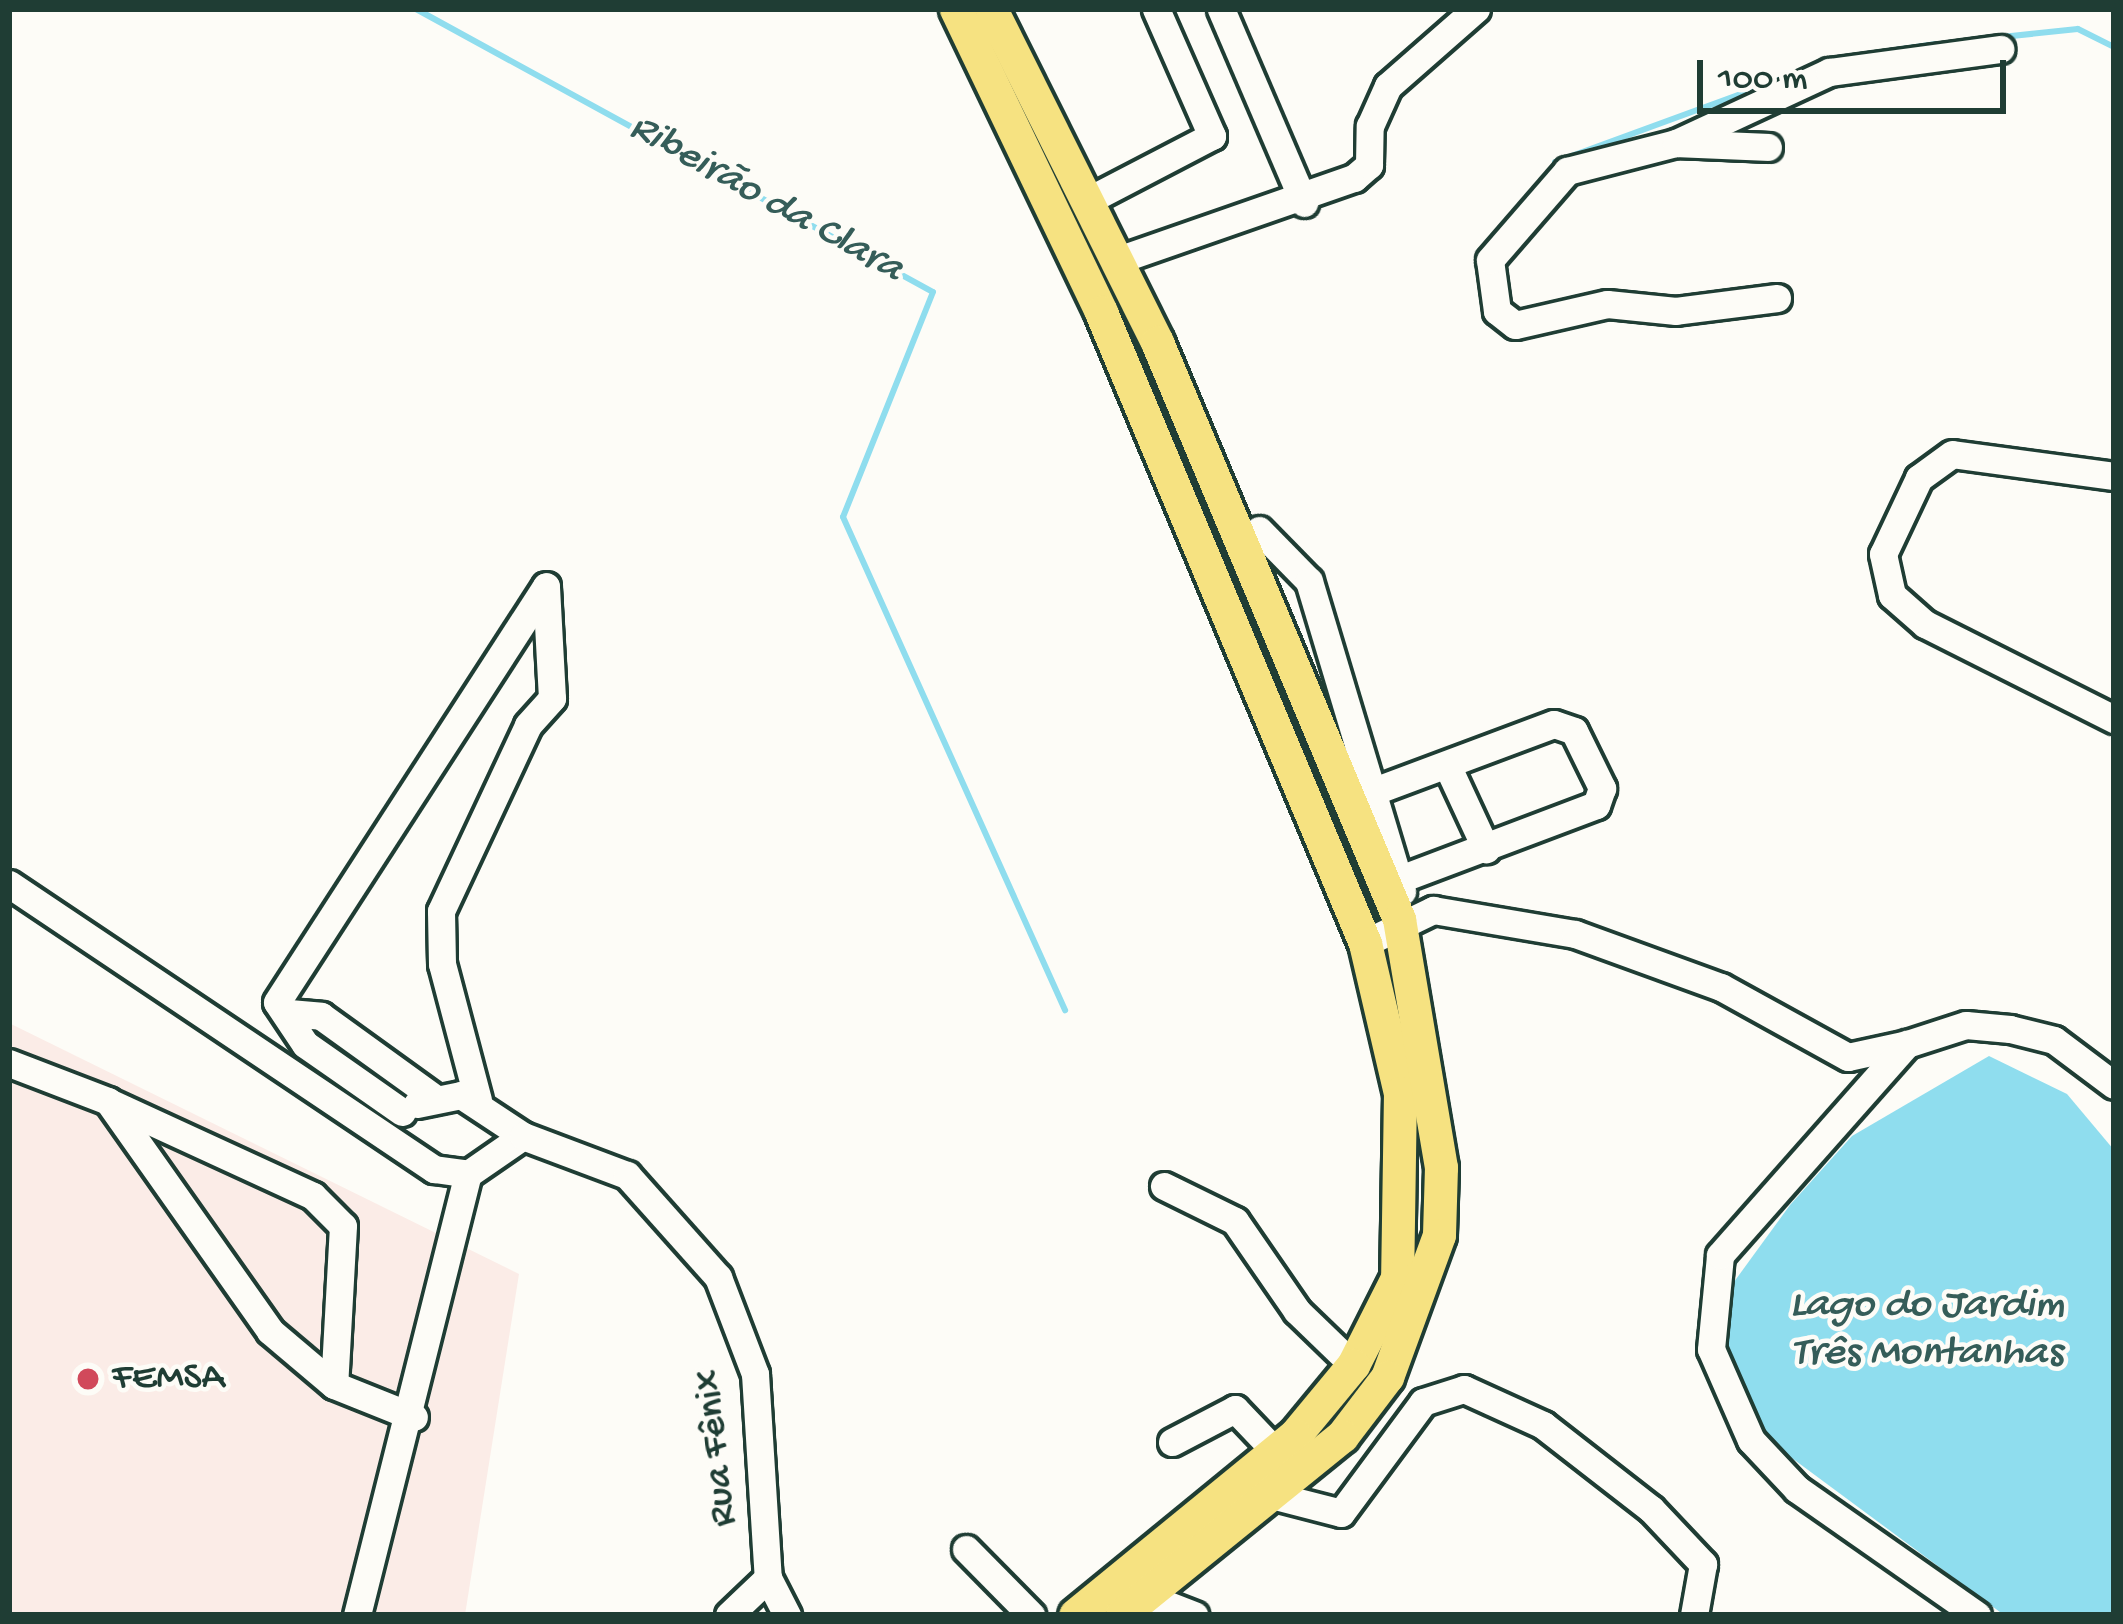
<!DOCTYPE html>
<html>
<head>
<meta charset="utf-8">
<style>
  body { margin:0 }
  #map { position:relative; width:2123px; height:1624px; overflow:hidden; background:#fdfcf7; font-family:"Gochi Hand",sans-serif }
  div>[style] { position:absolute }
  .built>* { inset:0; background:#fbece7 }
  .water>* { inset:0; background:#8fddee }
  .stream>* { height:6px; margin:-3px; padding:0 3px; transform-origin:3px; border-radius:3px; background:#8fddee }
  .roads { filter:drop-shadow(3px 0 #1f3d34) drop-shadow(-3px 0 #1f3d34) drop-shadow(0 3px #1f3d34) drop-shadow(0 -3px #1f3d34) }
  .minor>* { height:27px; margin:-13.5px; padding:0 13.5px; transform-origin:13.5px; border-radius:13.5px; background:#fdfcf7 }
  .major>* { height:33px; margin:-16.5px; padding:0 16.5px; transform-origin:16.5px; border-radius:16.5px; background:#f6e281 }
  .dots>* { width:33px; height:33px; translate:-50% -50%; box-sizing:border-box; border:6px solid #fdfcf7; border-radius:50% }
  span { translate:-50% -50%; white-space:nowrap; text-align:center; line-height:1.15; -webkit-text-stroke:9px #fdfcf7; paint-order:stroke }
  .poi-label { font-size:39px; color:#1f3d34 }
  .left { translate:0 -50%; text-align:left }
  .street-label { font-size:39px; color:#1f3d34 }
  .water-label { font-size:42px; color:#355d59; font-style:italic }
  .frame { position:absolute; inset:0; border:12px solid #1f3d34; pointer-events:none }
  .scale { position:absolute; left:1697px; top:60px; width:309px; height:54px; box-sizing:border-box; border:6px solid #1f3d34; border-top:0; padding-left:15px; font-size:36px; line-height:42px; white-space:nowrap; color:#1f3d34; -webkit-text-stroke:9px #fdfcf7; paint-order:stroke }
</style>
</head>
<body>
<div id="map">
  <div class="built">
    <i style="clip-path:polygon(9px 1023px,519px 1274px,465px 1615px,9px 1615px)"></i>
  </div>
  <div class="water">
    <i style="clip-path:polygon(1989px 1056px,2067px 1094px,2114px 1150px,2114px 1615px,2004px 1615px,1754px 1430px,1717px 1367px,1715px 1308px,1790px 1205px,1852px 1136px)"></i>
  </div>
  <div class="stream">
    <i style="left:416px;top:9px;width:589px;rotate:28.7deg"></i>
    <i style="left:933px;top:292px;width:242px;rotate:111.8deg"></i>
    <i style="left:843px;top:517px;width:541px;rotate:65.76deg"></i>
    <i style="left:2002px;top:37px;width:76px;rotate:-6deg"></i>
    <i style="left:2078px;top:29px;width:40px;rotate:26.6deg"></i>
    <i style="left:1842px;top:58px;width:95px;rotate:-8.5deg"></i>
    <i style="left:1555px;top:162px;width:250px;rotate:-20.1deg"></i>
  </div>
  <div class="roads">
    <div class="minor">
      <i style="left:1221px;top:9px;width:211px;rotate:66.8deg"></i>
      <i style="left:1676px;top:143px;width:92px;rotate:2.5deg"></i>
      <i style="left:1087px;top:201px;width:141px;rotate:-27.5deg"></i>
      <i style="left:1212px;top:136px;width:139px;rotate:-113.8deg"></i>
      <i style="left:1118px;top:260px;width:250px;rotate:-19.2deg"></i>
      <i style="left:1354px;top:178px;width:20px;rotate:-41deg"></i>
      <i style="left:1369px;top:165px;width:39px;rotate:-89deg"></i>
      <i style="left:1370px;top:126px;width:44px;rotate:-65.8deg"></i>
      <i style="left:1388px;top:86px;width:117px;rotate:-41.2deg"></i>
      <i style="left:1777px;top:298px;width:102px;rotate:172.7deg"></i>
      <i style="left:1676px;top:311px;width:69px;rotate:-174.2deg"></i>
      <i style="left:1607px;top:304px;width:94px;rotate:167.1deg"></i>
      <i style="left:1515px;top:325px;width:23px;rotate:-142deg"></i>
      <i style="left:1497px;top:311px;width:51px;rotate:-97.8deg"></i>
      <i style="left:1490px;top:260px;width:118px;rotate:-49.1deg"></i>
      <i style="left:1567px;top:171px;width:113px;rotate:-14.4deg"></i>
      <i style="left:1676px;top:143px;width:169px;rotate:-24.9deg"></i>
      <i style="left:1829px;top:72px;width:173px;rotate:-7.7deg"></i>
      <i style="left:2114px;top:476px;width:163px;rotate:-172.3deg"></i>
      <i style="left:1952px;top:454px;width:41px;rotate:144deg"></i>
      <i style="left:1919px;top:478px;width:84px;rotate:115.3deg"></i>
      <i style="left:1883px;top:554px;width:42px;rotate:77.6deg"></i>
      <i style="left:1892px;top:595px;width:44px;rotate:41.3deg"></i>
      <i style="left:1925px;top:624px;width:212px;rotate:26.7deg"></i>
      <i style="left:1259px;top:530px;width:71px;rotate:45.6deg"></i>
      <i style="left:1309px;top:581px;width:324px;rotate:73.3deg"></i>
      <i style="left:1447px;top:765px;width:93px;rotate:65.1deg"></i>
      <i style="left:1369px;top:793px;width:197px;rotate:-20.5deg"></i>
      <i style="left:1554px;top:724px;width:21px;rotate:19deg"></i>
      <i style="left:1574px;top:731px;width:64px;rotate:63.8deg"></i>
      <i style="left:1602px;top:788px;width:18px;rotate:109deg"></i>
      <i style="left:1596px;top:805px;width:204px;rotate:159.3deg"></i>
      <i style="left:9px;top:884px;width:512px;rotate:33.85deg"></i>
      <i style="left:434px;top:1169px;width:34px;rotate:8deg"></i>
      <i style="left:468px;top:1174px;width:67px;rotate:-34.6deg"></i>
      <i style="left:1365px;top:943px;width:76px;rotate:-25.9deg"></i>
      <i style="left:1433px;top:910px;width:144px;rotate:9.6deg"></i>
      <i style="left:1575px;top:934px;width:155px;rotate:20deg"></i>
      <i style="left:1721px;top:987px;width:145px;rotate:28.9deg"></i>
      <i style="left:1848px;top:1057px;width:60px;rotate:-12.4deg"></i>
      <i style="left:289px;top:1013px;width:32px;rotate:5deg"></i>
      <i style="left:321px;top:1016px;width:137px;rotate:35.8deg"></i>
      <i style="left:9px;top:1063px;width:106px;rotate:21deg"></i>
      <i style="left:108px;top:1101px;width:281px;rotate:54.8deg"></i>
      <i style="left:270px;top:1331px;width:84px;rotate:40.2deg"></i>
      <i style="left:334px;top:1385px;width:86px;rotate:21.8deg"></i>
      <i style="left:478px;top:1100px;width:141px;rotate:-104.8deg"></i>
      <i style="left:442px;top:964px;width:53px;rotate:-91.1deg"></i>
      <i style="left:441px;top:911px;width:205px;rotate:-64.9deg"></i>
      <i style="left:528px;top:725px;width:36px;rotate:-48deg"></i>
      <i style="left:552px;top:698px;width:112px;rotate:-93.1deg"></i>
      <i style="left:111px;top:1103px;width:222px;rotate:24.7deg"></i>
      <i style="left:313px;top:1196px;width:42px;rotate:45deg"></i>
      <i style="left:343px;top:1226px;width:159px;rotate:93.2deg"></i>
      <i style="left:417px;top:1104px;width:45px;rotate:-11.6deg"></i>
      <i style="left:461px;top:1095px;width:74px;rotate:33.5deg"></i>
      <i style="left:402px;top:1112px;width:118px;rotate:-145deg"></i>
      <i style="left:305px;top:1044px;width:50px;rotate:-123.7deg"></i>
      <i style="left:277px;top:1002px;width:495px;rotate:-57.1deg"></i>
      <i style="left:523px;top:1136px;width:111px;rotate:20.6deg"></i>
      <i style="left:627px;top:1175px;width:137px;rotate:48.3deg"></i>
      <i style="left:718px;top:1277px;width:104px;rotate:69.1deg"></i>
      <i style="left:755px;top:1374px;width:204px;rotate:86.4deg"></i>
      <i style="left:768px;top:1578px;width:42px;rotate:62.8deg"></i>
      <i style="left:1164px;top:1186px;width:79px;rotate:26.2deg"></i>
      <i style="left:1235px;top:1221px;width:109px;rotate:55.4deg"></i>
      <i style="left:1297px;top:1311px;width:78px;rotate:44deg"></i>
      <i style="left:1172px;top:1442px;width:71px;rotate:-27.6deg"></i>
      <i style="left:1235px;top:1409px;width:58px;rotate:46.4deg"></i>
      <i style="left:1275px;top:1496px;width:68px;rotate:14.4deg"></i>
      <i style="left:1341px;top:1513px;width:138px;rotate:-53.5deg"></i>
      <i style="left:1423px;top:1402px;width:43px;rotate:-17.6deg"></i>
      <i style="left:1464px;top:1389px;width:87px;rotate:24.5deg"></i>
      <i style="left:1543px;top:1425px;width:137px;rotate:37.9deg"></i>
      <i style="left:1651px;top:1509px;width:76px;rotate:46.6deg"></i>
      <i style="left:1703px;top:1564px;width:52px;rotate:100deg"></i>
      <i style="left:966px;top:1549px;width:93px;rotate:45.4deg"></i>
      <i style="left:1145px;top:1596px;width:53px;rotate:21.2deg"></i>
      <i style="left:357px;top:1615px;width:455px;rotate:-75.9deg"></i>
      <i style="left:729px;top:1615px;width:54px;rotate:-43.5deg"></i>
      <i style="left:1977px;top:1615px;width:220px;rotate:-145deg"></i>
      <i style="left:1797px;top:1489px;width:67px;rotate:-133.2deg"></i>
      <i style="left:1751px;top:1440px;width:99px;rotate:-113.7deg"></i>
      <i style="left:1711px;top:1349px;width:94px;rotate:-84.5deg"></i>
      <i style="left:1720px;top:1255px;width:282px;rotate:-48.5deg"></i>
      <i style="left:1907px;top:1044px;width:62px;rotate:-17.9deg"></i>
      <i style="left:1966px;top:1025px;width:44px;rotate:5.2deg"></i>
      <i style="left:2010px;top:1029px;width:45px;rotate:14deg"></i>
      <i style="left:2054px;top:1040px;width:75px;rotate:36.9deg"></i>
    </div>
    <div class="major">
      <i style="left:956px;top:9px;width:336px;rotate:64.4deg"></i>
      <i style="left:1101px;top:312px;width:684px;rotate:67.3deg"></i>
      <i style="left:1365px;top:943px;width:154px;rotate:76.9deg"></i>
      <i style="left:1400px;top:1093px;width:185px;rotate:90.9deg"></i>
      <i style="left:1397px;top:1278px;width:97px;rotate:116.8deg"></i>
      <i style="left:1353px;top:1365px;width:91px;rotate:129.6deg"></i>
      <i style="left:1295px;top:1435px;width:284px;rotate:140.7deg"></i>
      <i style="left:991px;top:9px;width:372px;rotate:63.5deg"></i>
      <i style="left:1157px;top:342px;width:626px;rotate:67.25deg"></i>
      <i style="left:1399px;top:919px;width:252px;rotate:80.4deg"></i>
      <i style="left:1441px;top:1167px;width:68px;rotate:91.7deg"></i>
      <i style="left:1439px;top:1235px;width:151px;rotate:110.1deg"></i>
      <i style="left:1387px;top:1377px;width:74px;rotate:127.3deg"></i>
      <i style="left:1342px;top:1436px;width:284px;rotate:141deg"></i>
    </div>
  </div>
  <div class="dots">
    <i style="left:88px;top:1379px;background:#d1495b"></i>
  </div>
  <div class="poi-label">
    <span class="left" style="left:112px;top:1379px">FEMSA</span>
  </div>
  <div class="street-label">
    <span style="left:718px;top:1448px;rotate:-96deg">Rua Fênix</span>
  </div>
  <div class="water-label">
    <span style="left:765px;top:200px;rotate:29deg">Ribeirão da Clara</span>
    <span style="left:1927px;top:1331px">Lago do Jardim<br>Três Montanhas</span>
  </div>
  <div class="frame"></div>
  <div class="scale">100 m</div>
</div>
</body>
</html>
